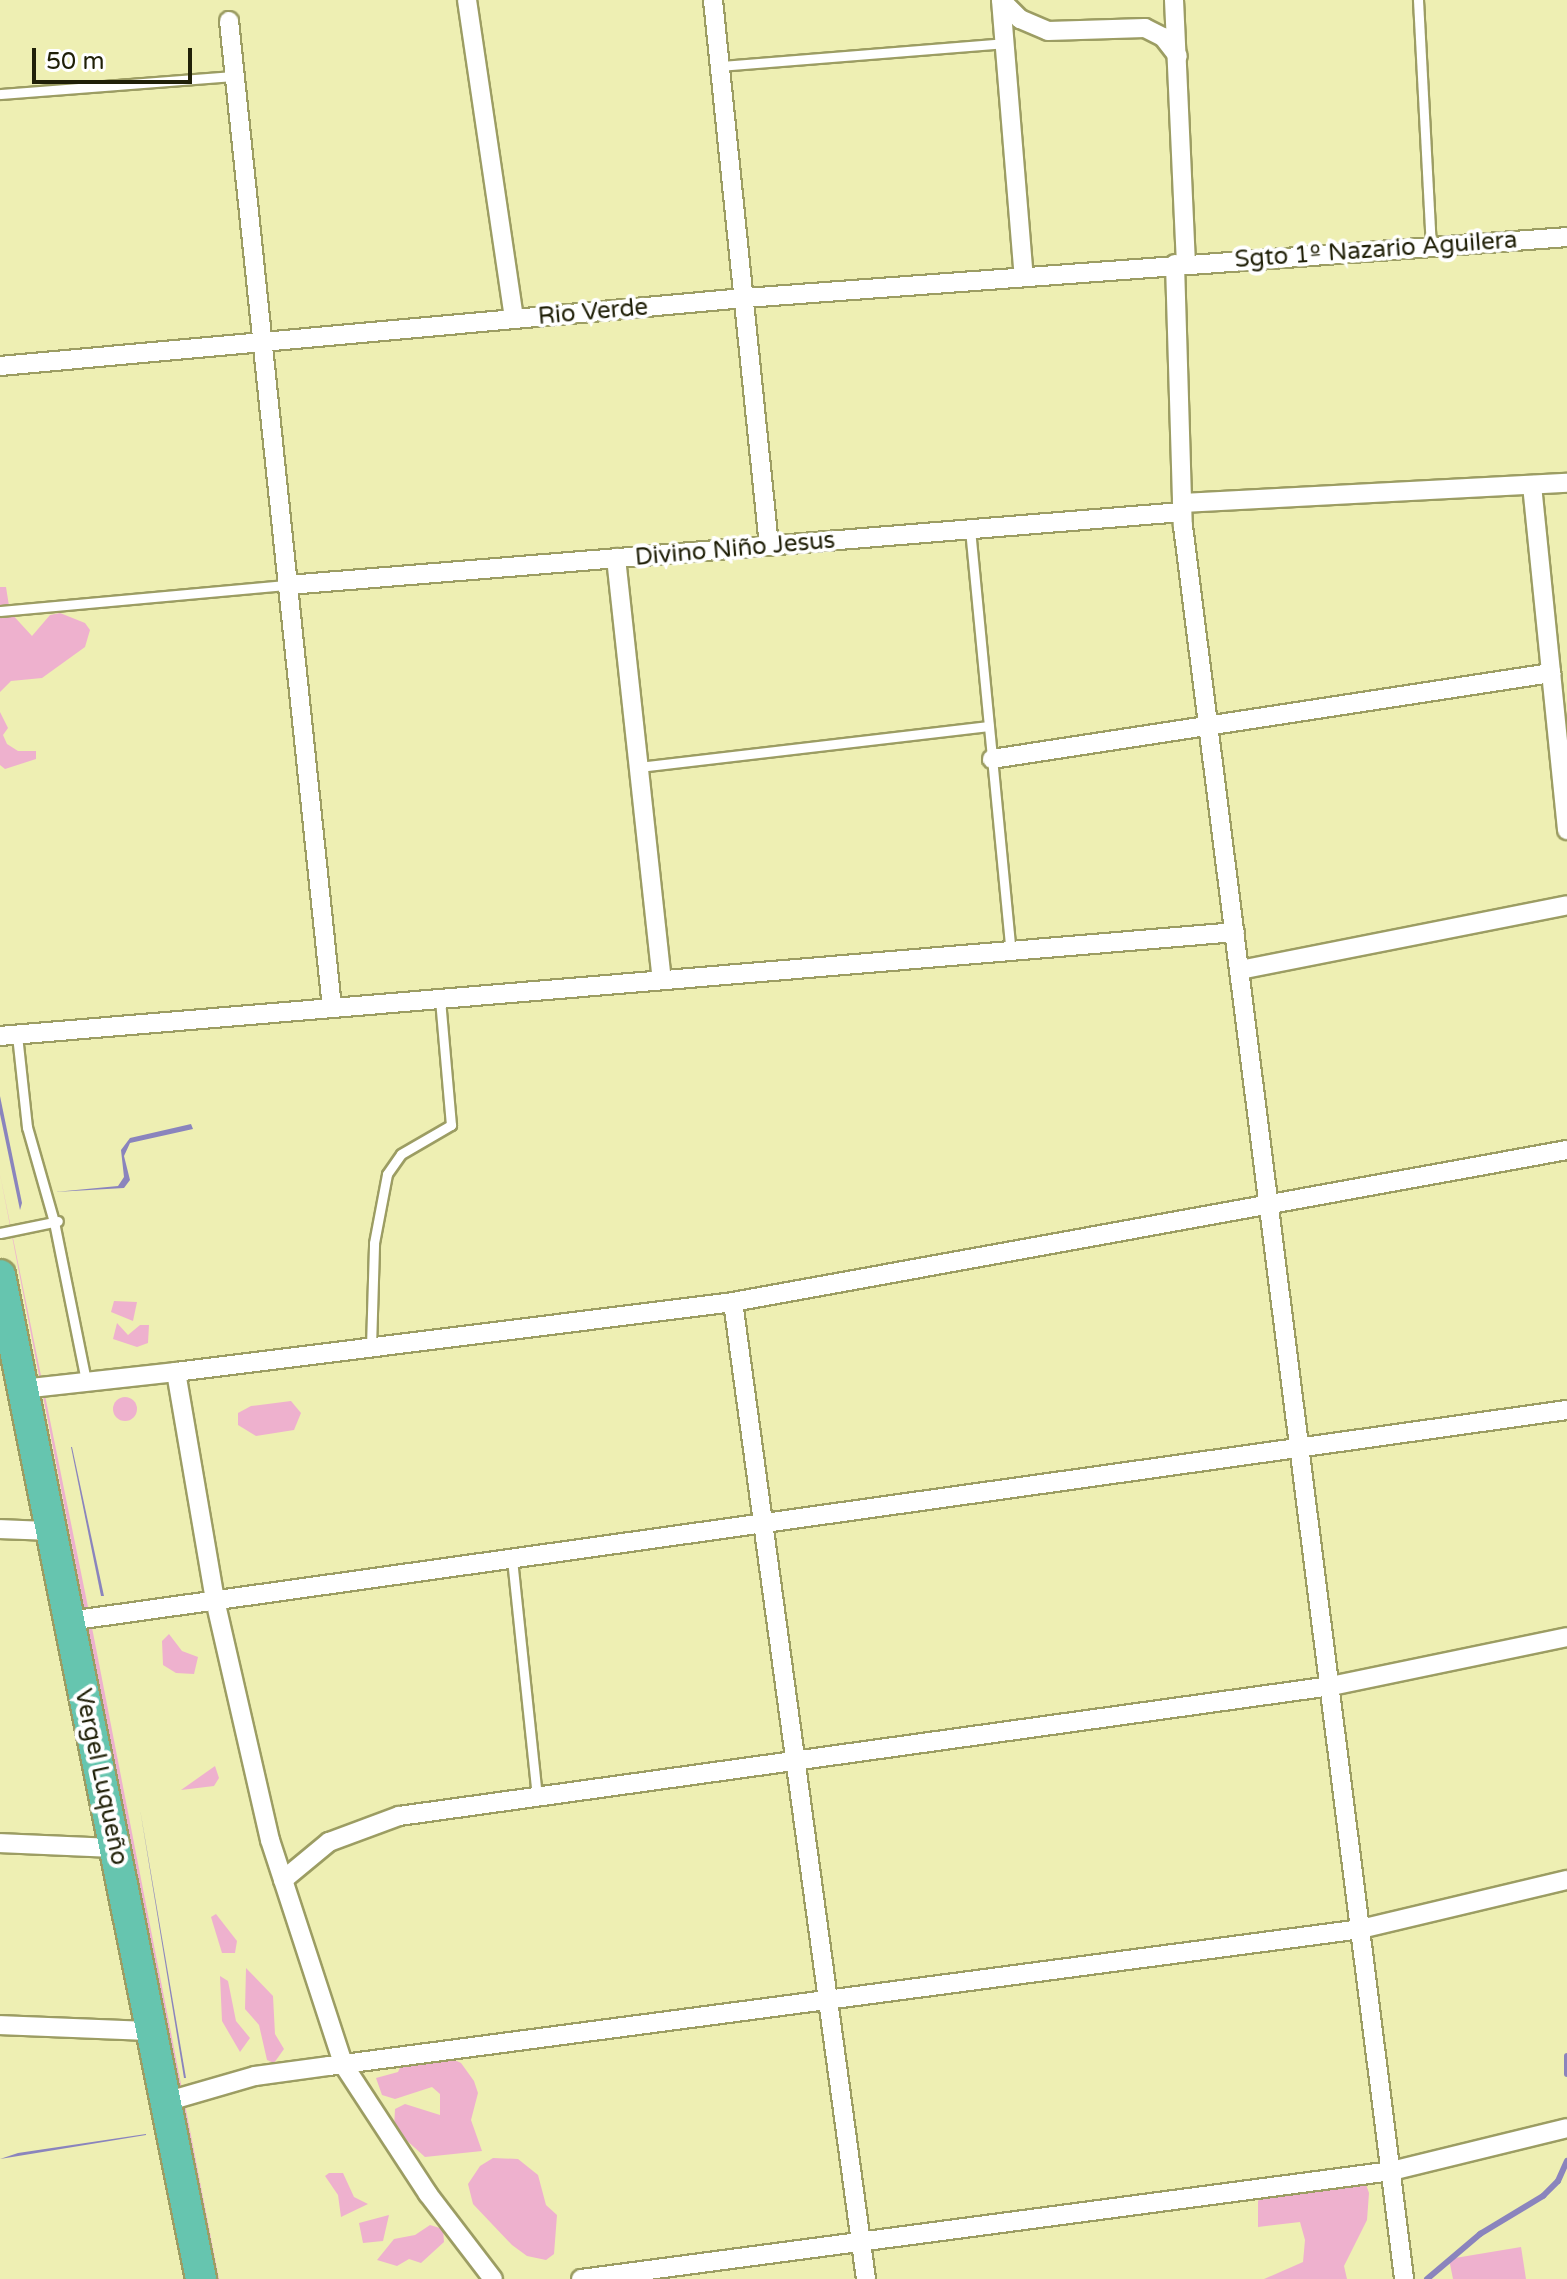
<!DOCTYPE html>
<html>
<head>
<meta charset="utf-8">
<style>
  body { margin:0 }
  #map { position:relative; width:1567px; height:2279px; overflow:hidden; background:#eeefb3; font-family:"Varela Round",sans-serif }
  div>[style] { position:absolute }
  .green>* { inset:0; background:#eeb1ce }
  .round { border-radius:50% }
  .water>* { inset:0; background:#8a84bd }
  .stream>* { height:6px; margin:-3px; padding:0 3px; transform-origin:3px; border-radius:3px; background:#8a84bd }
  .roads { filter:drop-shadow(2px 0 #9c9d63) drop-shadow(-2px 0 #9c9d63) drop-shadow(0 2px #9c9d63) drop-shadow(0 -2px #9c9d63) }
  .service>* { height:9px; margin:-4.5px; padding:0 4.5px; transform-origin:4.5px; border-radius:4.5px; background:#fff }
  .minor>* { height:18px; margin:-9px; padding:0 9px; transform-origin:9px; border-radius:9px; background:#fff }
  .primary>* { height:30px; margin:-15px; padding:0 15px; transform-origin:15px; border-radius:15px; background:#66c5af }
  span { translate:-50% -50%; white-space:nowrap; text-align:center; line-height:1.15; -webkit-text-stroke:8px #fff; paint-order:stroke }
  .street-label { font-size:24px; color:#202008 }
  .scale { position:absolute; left:32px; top:48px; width:160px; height:36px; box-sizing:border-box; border:4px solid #202008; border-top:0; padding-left:10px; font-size:24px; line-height:28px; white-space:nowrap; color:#202008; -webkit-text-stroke:6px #fff; paint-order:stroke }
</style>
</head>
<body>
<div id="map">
  <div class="green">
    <i style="clip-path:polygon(0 587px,6px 587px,10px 612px,32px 636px,50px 615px,60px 613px,85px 623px,90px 630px,85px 647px,42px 678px,11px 681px,0 692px)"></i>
    <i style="clip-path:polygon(0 712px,8px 728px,3px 735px,7px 744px,18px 751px,36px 751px,36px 759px,5px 769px,0 765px)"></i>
    <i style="clip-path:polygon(0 1174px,87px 1602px,219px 2279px,214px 2279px)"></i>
    <i style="clip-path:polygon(114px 1301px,137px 1302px,133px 1321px,111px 1312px)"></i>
    <i style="clip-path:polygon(117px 1323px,128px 1335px,140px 1325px,149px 1325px,148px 1343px,137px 1347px,113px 1339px)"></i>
    <i class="round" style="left:113px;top:1397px;width:24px;height:24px"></i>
    <i style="clip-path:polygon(291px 1401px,301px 1413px,294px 1430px,256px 1436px,238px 1425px,238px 1413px,251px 1406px)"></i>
    <i style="clip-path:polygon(169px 1634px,182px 1651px,198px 1657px,194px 1674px,176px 1673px,163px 1665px,162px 1641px)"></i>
    <i style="clip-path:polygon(215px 1766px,219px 1778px,214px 1786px,181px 1790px)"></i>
    <i style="clip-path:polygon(216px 1914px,237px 1941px,235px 1953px,222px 1953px,211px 1917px)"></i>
    <i style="clip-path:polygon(246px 1968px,273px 1996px,275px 2034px,284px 2049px,274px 2063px,267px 2060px,259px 2025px,245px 2009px)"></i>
    <i style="clip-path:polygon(220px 1976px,228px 1981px,236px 2021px,250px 2038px,240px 2052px,222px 2021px)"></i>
    <i style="clip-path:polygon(444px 2055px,461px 2063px,474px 2081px,478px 2093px,471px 2120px,482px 2151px,425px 2157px,394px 2129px,395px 2109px,405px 2104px,440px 2115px,440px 2094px,432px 2087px,395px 2099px,382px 2095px,376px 2078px,398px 2072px,402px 2063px)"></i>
    <i style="clip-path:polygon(493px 2158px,518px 2159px,538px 2175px,546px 2205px,557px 2215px,554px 2254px,546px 2260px,527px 2256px,512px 2245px,473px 2204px,468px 2184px,480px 2166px)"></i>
    <i style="clip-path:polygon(329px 2173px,343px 2173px,354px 2197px,368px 2204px,341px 2217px,338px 2195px,325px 2176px)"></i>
    <i style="clip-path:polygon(1363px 2176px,1369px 2193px,1367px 2220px,1344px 2266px,1347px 2279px,1264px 2279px,1303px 2262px,1305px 2240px,1300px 2222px,1258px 2227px,1258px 2201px,1269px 2187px)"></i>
    <i style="clip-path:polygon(389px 2215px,383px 2241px,363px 2243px,359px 2223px)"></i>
    <i style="clip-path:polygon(430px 2225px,443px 2229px,444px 2242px,421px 2263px,409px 2259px,397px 2266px,377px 2260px,394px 2239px,415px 2235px)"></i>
    <i style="clip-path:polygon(1521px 2247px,1526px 2279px,1453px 2279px,1449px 2259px)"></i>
  </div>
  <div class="water">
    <i style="clip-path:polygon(0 1096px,22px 1203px,20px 1210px,0 1114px)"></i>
    <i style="clip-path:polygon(191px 1124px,193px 1129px,130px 1143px,124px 1156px,130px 1180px,124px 1188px,55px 1192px,118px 1186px,124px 1177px,121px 1150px,130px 1138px)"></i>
    <i style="clip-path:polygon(71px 1447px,72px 1447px,104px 1596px,101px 1596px)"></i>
    <i style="clip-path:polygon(140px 1809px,186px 2078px,184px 2078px)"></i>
    <i style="clip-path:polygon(146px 2134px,146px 2135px,0 2159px,18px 2153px)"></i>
  </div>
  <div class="stream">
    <i style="left:1567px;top:2056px;width:18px;rotate:90deg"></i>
    <i style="left:1427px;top:2279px;width:70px;rotate:-40.3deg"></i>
    <i style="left:1480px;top:2234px;width:74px;rotate:-31.1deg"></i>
    <i style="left:1543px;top:2196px;width:21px;rotate:-45deg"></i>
    <i style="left:1558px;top:2181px;width:22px;rotate:-66deg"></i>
  </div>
  <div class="roads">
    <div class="service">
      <i style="left:1418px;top:0;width:246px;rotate:87deg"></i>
      <i style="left:720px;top:66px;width:286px;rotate:-4.6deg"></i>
      <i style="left:0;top:94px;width:236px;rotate:-4.4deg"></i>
      <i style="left:970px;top:529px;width:424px;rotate:84.5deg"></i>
      <i style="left:0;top:611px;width:288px;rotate:-5.2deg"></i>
      <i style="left:639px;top:767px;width:352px;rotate:-6.7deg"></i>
      <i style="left:17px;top:1035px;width:93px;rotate:83.8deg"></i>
      <i style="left:27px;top:1127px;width:99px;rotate:74.1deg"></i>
      <i style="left:54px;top:1222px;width:162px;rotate:78.6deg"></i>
      <i style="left:0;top:1233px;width:59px;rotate:-11.7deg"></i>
      <i style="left:371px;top:1347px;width:104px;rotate:-88.3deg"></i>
      <i style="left:374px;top:1243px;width:70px;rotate:-79.3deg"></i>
      <i style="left:387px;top:1174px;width:24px;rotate:-55deg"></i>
      <i style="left:401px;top:1154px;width:58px;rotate:-30.1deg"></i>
      <i style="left:451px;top:1125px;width:126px;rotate:-95deg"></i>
      <i style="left:512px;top:1559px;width:239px;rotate:84deg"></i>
    </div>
    <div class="minor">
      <i style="left:467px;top:0;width:322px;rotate:81.6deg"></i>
      <i style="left:713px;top:0;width:549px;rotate:84.14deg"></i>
      <i style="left:1001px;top:0;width:278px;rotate:85.3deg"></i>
      <i style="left:1001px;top:0;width:27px;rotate:45deg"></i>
      <i style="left:1020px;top:19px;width:30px;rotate:23deg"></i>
      <i style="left:1048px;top:31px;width:97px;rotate:-1.8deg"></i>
      <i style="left:1145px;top:28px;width:20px;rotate:27deg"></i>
      <i style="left:1163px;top:37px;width:24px;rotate:52deg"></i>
      <i style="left:1174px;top:0;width:263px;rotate:87.4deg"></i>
      <i style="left:229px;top:21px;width:992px;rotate:84.04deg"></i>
      <i style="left:1175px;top:264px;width:262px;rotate:88.3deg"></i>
      <i style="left:1183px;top:526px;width:1767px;rotate:82.81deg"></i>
      <i style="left:0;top:366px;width:748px;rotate:-5.22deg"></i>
      <i style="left:745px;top:298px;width:824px;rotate:-4.24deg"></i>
      <i style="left:1532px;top:485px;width:347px;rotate:84.2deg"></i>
      <i style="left:1182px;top:503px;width:386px;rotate:-3deg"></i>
      <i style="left:616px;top:558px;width:424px;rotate:83.8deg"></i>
      <i style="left:288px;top:585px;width:897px;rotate:-4.67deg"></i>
      <i style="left:992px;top:759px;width:566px;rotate:-8.75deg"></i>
      <i style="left:1240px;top:970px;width:333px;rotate:-11.2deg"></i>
      <i style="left:0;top:1036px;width:1239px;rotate:-4.81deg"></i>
      <i style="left:733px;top:1302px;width:986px;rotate:82.25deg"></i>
      <i style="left:176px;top:1372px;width:561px;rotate:-7.16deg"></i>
      <i style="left:733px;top:1302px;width:848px;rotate:-10.33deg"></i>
      <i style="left:22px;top:1389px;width:155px;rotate:-6.3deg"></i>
      <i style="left:176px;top:1372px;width:231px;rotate:80.3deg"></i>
      <i style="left:215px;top:1600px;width:246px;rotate:77.1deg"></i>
      <i style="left:270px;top:1840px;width:236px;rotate:71.9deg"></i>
      <i style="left:343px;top:2064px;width:155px;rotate:56.8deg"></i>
      <i style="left:428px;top:2194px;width:107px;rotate:52.6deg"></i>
      <i style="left:0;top:1529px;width:50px;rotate:2.3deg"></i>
      <i style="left:69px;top:1621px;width:1513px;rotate:-8.02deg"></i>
      <i style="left:0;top:1843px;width:116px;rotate:2.5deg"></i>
      <i style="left:283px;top:1880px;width:60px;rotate:-39.6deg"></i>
      <i style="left:329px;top:1842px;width:75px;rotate:-20.4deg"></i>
      <i style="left:399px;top:1816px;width:941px;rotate:-7.94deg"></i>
      <i style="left:1331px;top:1686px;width:241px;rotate:-11.7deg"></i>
      <i style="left:0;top:2025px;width:152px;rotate:2.3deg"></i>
      <i style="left:165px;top:2102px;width:94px;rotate:-16.1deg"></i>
      <i style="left:255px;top:2076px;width:75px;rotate:-7.7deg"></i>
      <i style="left:329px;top:2066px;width:1041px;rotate:-7.56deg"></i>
      <i style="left:1361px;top:1929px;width:212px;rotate:-13.4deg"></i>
      <i style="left:581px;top:2279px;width:817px;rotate:-7.59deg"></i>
      <i style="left:1391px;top:2171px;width:181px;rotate:-13.7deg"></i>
    </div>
    <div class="primary">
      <i style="left:0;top:1275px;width:1024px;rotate:78.68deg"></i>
    </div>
  </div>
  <div class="street-label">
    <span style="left:1376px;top:250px;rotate:-4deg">Sgto 1º Nazario Aguilera</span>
    <span style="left:593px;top:312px;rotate:-5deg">Rio Verde</span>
    <span style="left:735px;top:549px;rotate:-5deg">Divino Niño Jesus</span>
    <span style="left:101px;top:1777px;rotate:78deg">Vergel Luqueño</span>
  </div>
  <div class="scale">50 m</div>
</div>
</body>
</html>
